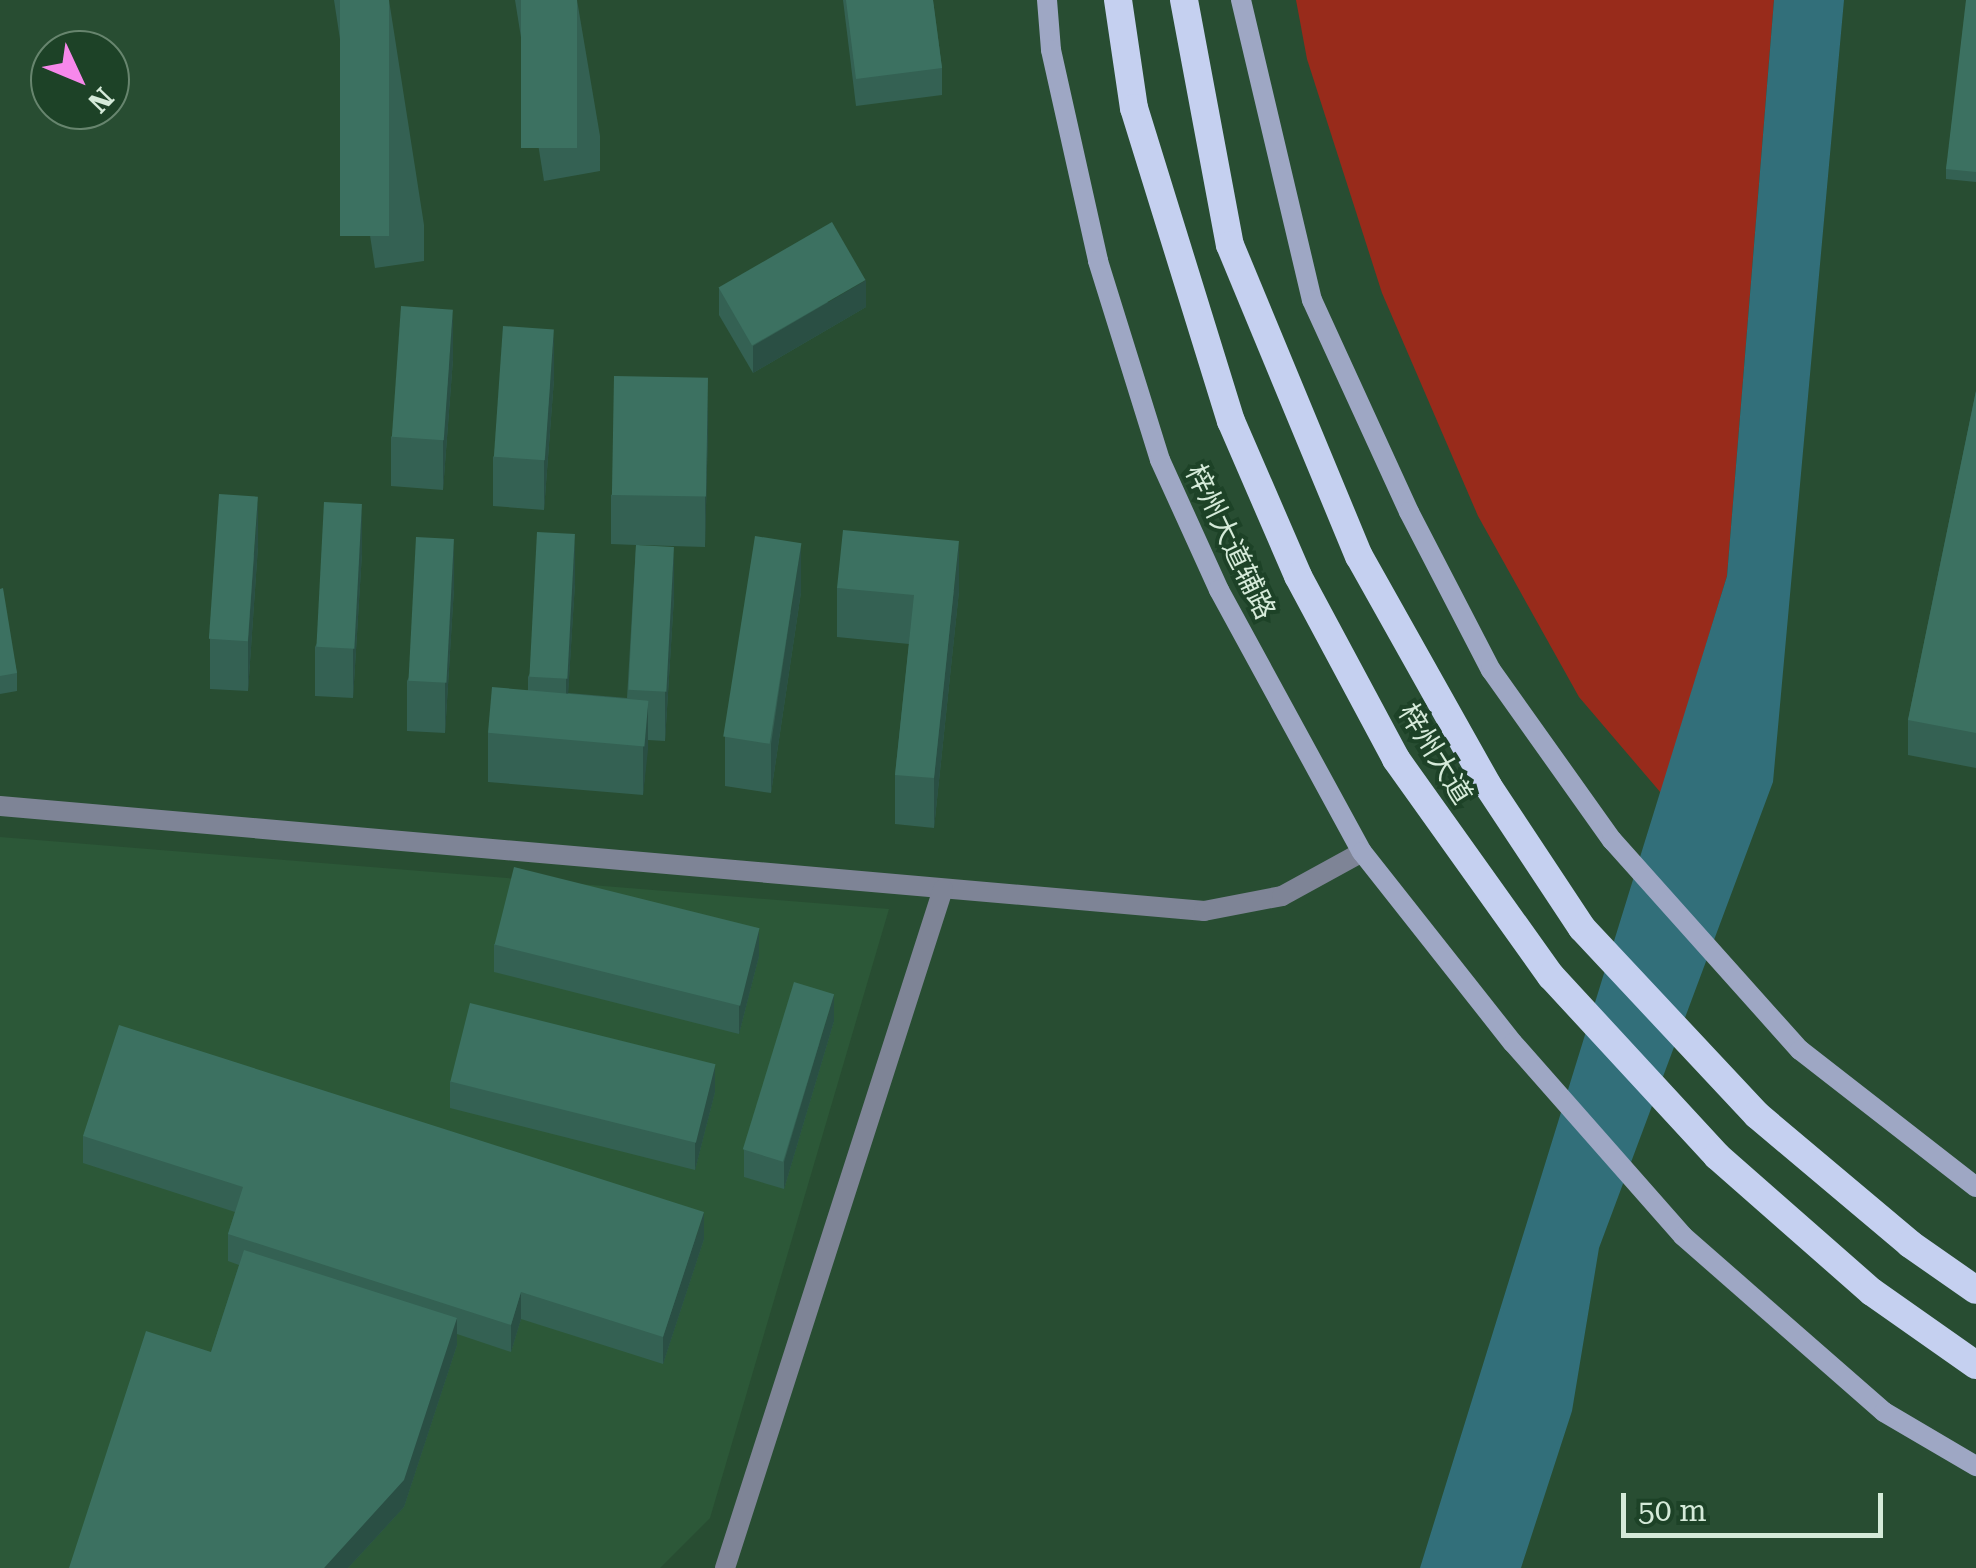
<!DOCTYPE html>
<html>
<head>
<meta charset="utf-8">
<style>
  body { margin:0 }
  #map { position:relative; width:1976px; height:1568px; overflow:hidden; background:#284d32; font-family:"Roboto Serif","Noto Sans SC",serif }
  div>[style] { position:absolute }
  .built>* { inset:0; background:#2c5838 }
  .green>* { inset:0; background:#982b1b }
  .water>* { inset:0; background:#326f7a }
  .minor>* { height:20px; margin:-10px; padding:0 10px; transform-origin:10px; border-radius:10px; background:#7e8496 }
  .secondary>* { height:20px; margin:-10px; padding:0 10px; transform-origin:10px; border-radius:10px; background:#9ea7c4 }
  .trunk>* { height:28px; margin:-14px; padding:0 14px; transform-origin:14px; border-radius:14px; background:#c5d0f0 }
  .wall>* { inset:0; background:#346153 }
  .shaded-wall>* { inset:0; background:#2a4f44 }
  .building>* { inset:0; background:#3c7161; transform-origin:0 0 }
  span { translate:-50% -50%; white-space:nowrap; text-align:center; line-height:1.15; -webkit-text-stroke:8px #1d4227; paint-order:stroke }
  .street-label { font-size:28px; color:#d5ead9 }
  .north { position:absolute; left:30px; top:30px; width:100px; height:100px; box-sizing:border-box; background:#1d4227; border:2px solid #67856e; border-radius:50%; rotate:134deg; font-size:28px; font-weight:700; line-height:40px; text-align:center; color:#d5ead9 }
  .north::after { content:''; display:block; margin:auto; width:35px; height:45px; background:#f788eb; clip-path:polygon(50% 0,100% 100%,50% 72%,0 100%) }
  .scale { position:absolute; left:1621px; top:1493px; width:262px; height:45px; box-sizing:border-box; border:5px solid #d5ead9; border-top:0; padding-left:12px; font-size:30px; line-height:35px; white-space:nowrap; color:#d5ead9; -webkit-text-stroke:8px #1d4227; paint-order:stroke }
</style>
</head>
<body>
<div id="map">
  <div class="built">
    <i style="clip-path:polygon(0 837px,889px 909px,710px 1518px,660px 1568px,0 1568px)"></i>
  </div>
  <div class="green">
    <i style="clip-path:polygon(1296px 0,1774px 0,1727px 576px,1661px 793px,1579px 697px,1478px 516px,1382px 293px,1307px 59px)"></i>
  </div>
  <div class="water">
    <i style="clip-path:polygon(1774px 0,1844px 0,1773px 782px,1599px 1248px,1572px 1411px,1521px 1568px,1420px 1568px,1727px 576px)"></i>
  </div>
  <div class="minor">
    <i style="left:0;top:806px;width:1209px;rotate:4.98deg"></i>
    <i style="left:1204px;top:911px;width:79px;rotate:-10.9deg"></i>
    <i style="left:1282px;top:896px;width:91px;rotate:-28.8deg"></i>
    <i style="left:725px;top:1568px;width:713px;rotate:-72.2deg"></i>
  </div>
  <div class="secondary">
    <i style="left:1047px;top:0;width:50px;rotate:85.4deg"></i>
    <i style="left:1051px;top:50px;width:216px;rotate:77.4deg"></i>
    <i style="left:1098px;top:261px;width:208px;rotate:72.7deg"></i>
    <i style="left:1160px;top:460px;width:143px;rotate:65.6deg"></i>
    <i style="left:1219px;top:590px;width:298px;rotate:61.4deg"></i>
    <i style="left:1362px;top:852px;width:243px;rotate:51.7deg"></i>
    <i style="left:1513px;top:1043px;width:257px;rotate:48.6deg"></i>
    <i style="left:1683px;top:1236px;width:267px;rotate:41.2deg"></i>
    <i style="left:1884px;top:1412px;width:107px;rotate:30.4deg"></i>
    <i style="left:1241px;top:0;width:308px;rotate:76.7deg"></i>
    <i style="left:1312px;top:300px;width:233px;rotate:65.4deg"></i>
    <i style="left:1409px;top:512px;width:178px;rotate:62.6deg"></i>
    <i style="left:1491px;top:670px;width:209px;rotate:54.6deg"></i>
    <i style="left:1612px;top:840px;width:282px;rotate:48.2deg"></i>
    <i style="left:1800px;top:1050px;width:223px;rotate:37.9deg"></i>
  </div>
  <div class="trunk">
    <i style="left:1118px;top:0;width:109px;rotate:81.6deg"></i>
    <i style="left:1134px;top:108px;width:328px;rotate:72.8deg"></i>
    <i style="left:1231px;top:421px;width:169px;rotate:66.6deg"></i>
    <i style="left:1298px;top:576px;width:208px;rotate:61.8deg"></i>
    <i style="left:1396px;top:759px;width:267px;rotate:54.5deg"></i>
    <i style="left:1551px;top:976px;width:245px;rotate:47.3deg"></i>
    <i style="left:1717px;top:1156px;width:206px;rotate:41.3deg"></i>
    <i style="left:1872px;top:1292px;width:127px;rotate:35.1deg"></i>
    <i style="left:1184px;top:0;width:249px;rotate:79.4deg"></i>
    <i style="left:1230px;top:245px;width:337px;rotate:67.5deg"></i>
    <i style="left:1359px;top:556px;width:264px;rotate:60.7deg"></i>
    <i style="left:1488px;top:786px;width:170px;rotate:56.5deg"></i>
    <i style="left:1582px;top:928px;width:256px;rotate:46.9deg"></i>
    <i style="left:1757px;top:1115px;width:200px;rotate:40.1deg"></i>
    <i style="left:1910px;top:1244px;width:80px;rotate:34.9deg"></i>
  </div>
  <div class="wall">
    <i style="clip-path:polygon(334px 0,389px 0,424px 225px,424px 261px,375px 268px)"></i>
    <i style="clip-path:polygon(515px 0,577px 0,600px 136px,600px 171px,544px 181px)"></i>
    <i style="clip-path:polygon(843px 0,933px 0,942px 68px,942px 95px,856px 106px)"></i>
    <i style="clip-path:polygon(1976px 0,1976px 182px,1946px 179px,1946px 169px)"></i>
    <i style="clip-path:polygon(719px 288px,866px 307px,753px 373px,719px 315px)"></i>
    <i style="clip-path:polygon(453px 359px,443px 490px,391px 486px,391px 437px)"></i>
    <i style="clip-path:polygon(554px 379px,544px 510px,493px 506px,493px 457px)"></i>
    <i style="clip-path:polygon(1976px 391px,1976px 768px,1908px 755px,1908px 720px)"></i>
    <i style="clip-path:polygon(708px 428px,705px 547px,639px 545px,674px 597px,665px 741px,648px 740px,643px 795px,488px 782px,488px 733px,528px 690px,528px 677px,575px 583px,568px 693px,627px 698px,636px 545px,611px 544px,611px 495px)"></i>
    <i style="clip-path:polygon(258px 546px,248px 691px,210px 689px,210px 639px)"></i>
    <i style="clip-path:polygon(362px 553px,353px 698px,315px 696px,315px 647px)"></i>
    <i style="clip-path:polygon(454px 588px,445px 733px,407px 731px,407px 681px)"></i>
    <i style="clip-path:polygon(837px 588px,959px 591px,934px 828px,895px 824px,895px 775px,909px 644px,837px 637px)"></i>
    <i style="clip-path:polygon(0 589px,17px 673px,17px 691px,0 694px)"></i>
    <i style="clip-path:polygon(801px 592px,771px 793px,725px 786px,725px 737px)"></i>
    <i style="clip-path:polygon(494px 944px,759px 956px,739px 1034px,494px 972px)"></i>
    <i style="clip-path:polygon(834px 1021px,784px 1189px,744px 1177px,744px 1150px)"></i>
    <i style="clip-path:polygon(450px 1081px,715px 1092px,695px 1170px,450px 1108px)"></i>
    <i style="clip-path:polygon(83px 1136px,704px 1239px,663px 1364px,521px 1319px,511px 1352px,457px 1334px,457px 1345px,404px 1507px,348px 1568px,69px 1568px,211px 1352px,239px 1265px,228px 1261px,228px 1234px,235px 1212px,83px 1163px)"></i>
  </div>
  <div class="shaded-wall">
    <i style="clip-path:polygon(866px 280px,866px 307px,753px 373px,753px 346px)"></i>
    <i style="clip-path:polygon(453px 310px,453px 359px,443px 490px,443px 441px)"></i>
    <i style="clip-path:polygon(554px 330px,554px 379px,544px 510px,544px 461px)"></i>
    <i style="clip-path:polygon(708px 378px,708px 428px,705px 547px,705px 497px)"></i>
    <i style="clip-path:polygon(258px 497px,258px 546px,248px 691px,248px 642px)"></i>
    <i style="clip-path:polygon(362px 504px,362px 553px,353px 698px,353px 649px)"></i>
    <i style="clip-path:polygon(575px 534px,575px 583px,566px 728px,566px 679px)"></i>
    <i style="clip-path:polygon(454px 539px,454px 588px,445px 733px,445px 684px)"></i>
    <i style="clip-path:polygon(959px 541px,959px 591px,934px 828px,934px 778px)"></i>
    <i style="clip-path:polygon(801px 543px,801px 592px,771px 793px,771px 744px)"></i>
    <i style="clip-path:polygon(674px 547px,674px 597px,665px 741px,665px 692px)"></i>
    <i style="clip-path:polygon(648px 700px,648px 750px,643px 795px,643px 746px)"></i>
    <i style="clip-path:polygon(759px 929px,759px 956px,739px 1034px,739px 1007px)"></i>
    <i style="clip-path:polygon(834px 994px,834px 1021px,784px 1189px,784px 1162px)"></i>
    <i style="clip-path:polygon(715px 1065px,715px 1092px,695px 1170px,695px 1143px)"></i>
    <i style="clip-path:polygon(704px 1212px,704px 1239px,663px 1364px,663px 1337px)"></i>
    <i style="clip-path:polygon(521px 1292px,521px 1319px,511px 1352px,511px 1325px)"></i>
    <i style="clip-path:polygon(457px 1318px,457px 1345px,404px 1507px,348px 1568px,324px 1568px)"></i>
  </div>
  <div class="building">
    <i style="left:340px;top:0;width:49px;height:236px"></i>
    <i style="left:521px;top:0;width:56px;height:148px"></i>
    <i style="clip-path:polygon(846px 0,933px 0,942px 68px,856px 79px)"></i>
    <i style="clip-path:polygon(1966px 0,1976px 0,1976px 172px,1946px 169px)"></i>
    <i style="left:832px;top:222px;width:67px;height:131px;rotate:60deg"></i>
    <i style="left:401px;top:306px;width:52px;height:131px;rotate:4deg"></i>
    <i style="left:503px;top:326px;width:51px;height:131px;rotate:4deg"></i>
    <i style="left:614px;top:376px;width:94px;height:119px;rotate:1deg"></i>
    <i style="clip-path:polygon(1976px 391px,1976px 733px,1908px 720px)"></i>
    <i style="left:219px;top:494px;width:39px;height:145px;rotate:4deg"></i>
    <i style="left:324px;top:502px;width:38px;height:145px;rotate:3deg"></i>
    <i style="clip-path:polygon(843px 530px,959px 541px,934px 778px,895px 775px,914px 595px,837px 588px)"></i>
    <i style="left:537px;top:532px;width:38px;height:145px;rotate:3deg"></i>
    <i style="left:755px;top:536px;width:47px;height:203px;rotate:9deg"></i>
    <i style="left:416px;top:537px;width:38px;height:144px;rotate:3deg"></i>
    <i style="left:636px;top:545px;width:38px;height:145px;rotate:3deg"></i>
    <i style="clip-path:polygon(3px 588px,17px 673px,0 676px,0 589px)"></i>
    <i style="left:492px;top:687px;width:157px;height:46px;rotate:5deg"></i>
    <i style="left:514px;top:867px;width:253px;height:80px;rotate:14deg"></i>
    <i style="left:794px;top:982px;width:42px;height:175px;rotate:17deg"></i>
    <i style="left:470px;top:1003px;width:253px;height:81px;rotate:14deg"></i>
    <i style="clip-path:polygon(119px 1025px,704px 1212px,663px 1337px,521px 1292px,511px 1325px,228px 1234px,243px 1187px,83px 1136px)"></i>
    <i style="clip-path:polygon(244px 1250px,457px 1318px,404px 1480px,324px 1568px,69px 1568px,146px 1331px,211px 1352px)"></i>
  </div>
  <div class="street-label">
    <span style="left:1230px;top:542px;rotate:64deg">梓州大道辅路</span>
    <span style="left:1435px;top:754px;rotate:58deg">梓州大道</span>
  </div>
  <div class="north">N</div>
  <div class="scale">50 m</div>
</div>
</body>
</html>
